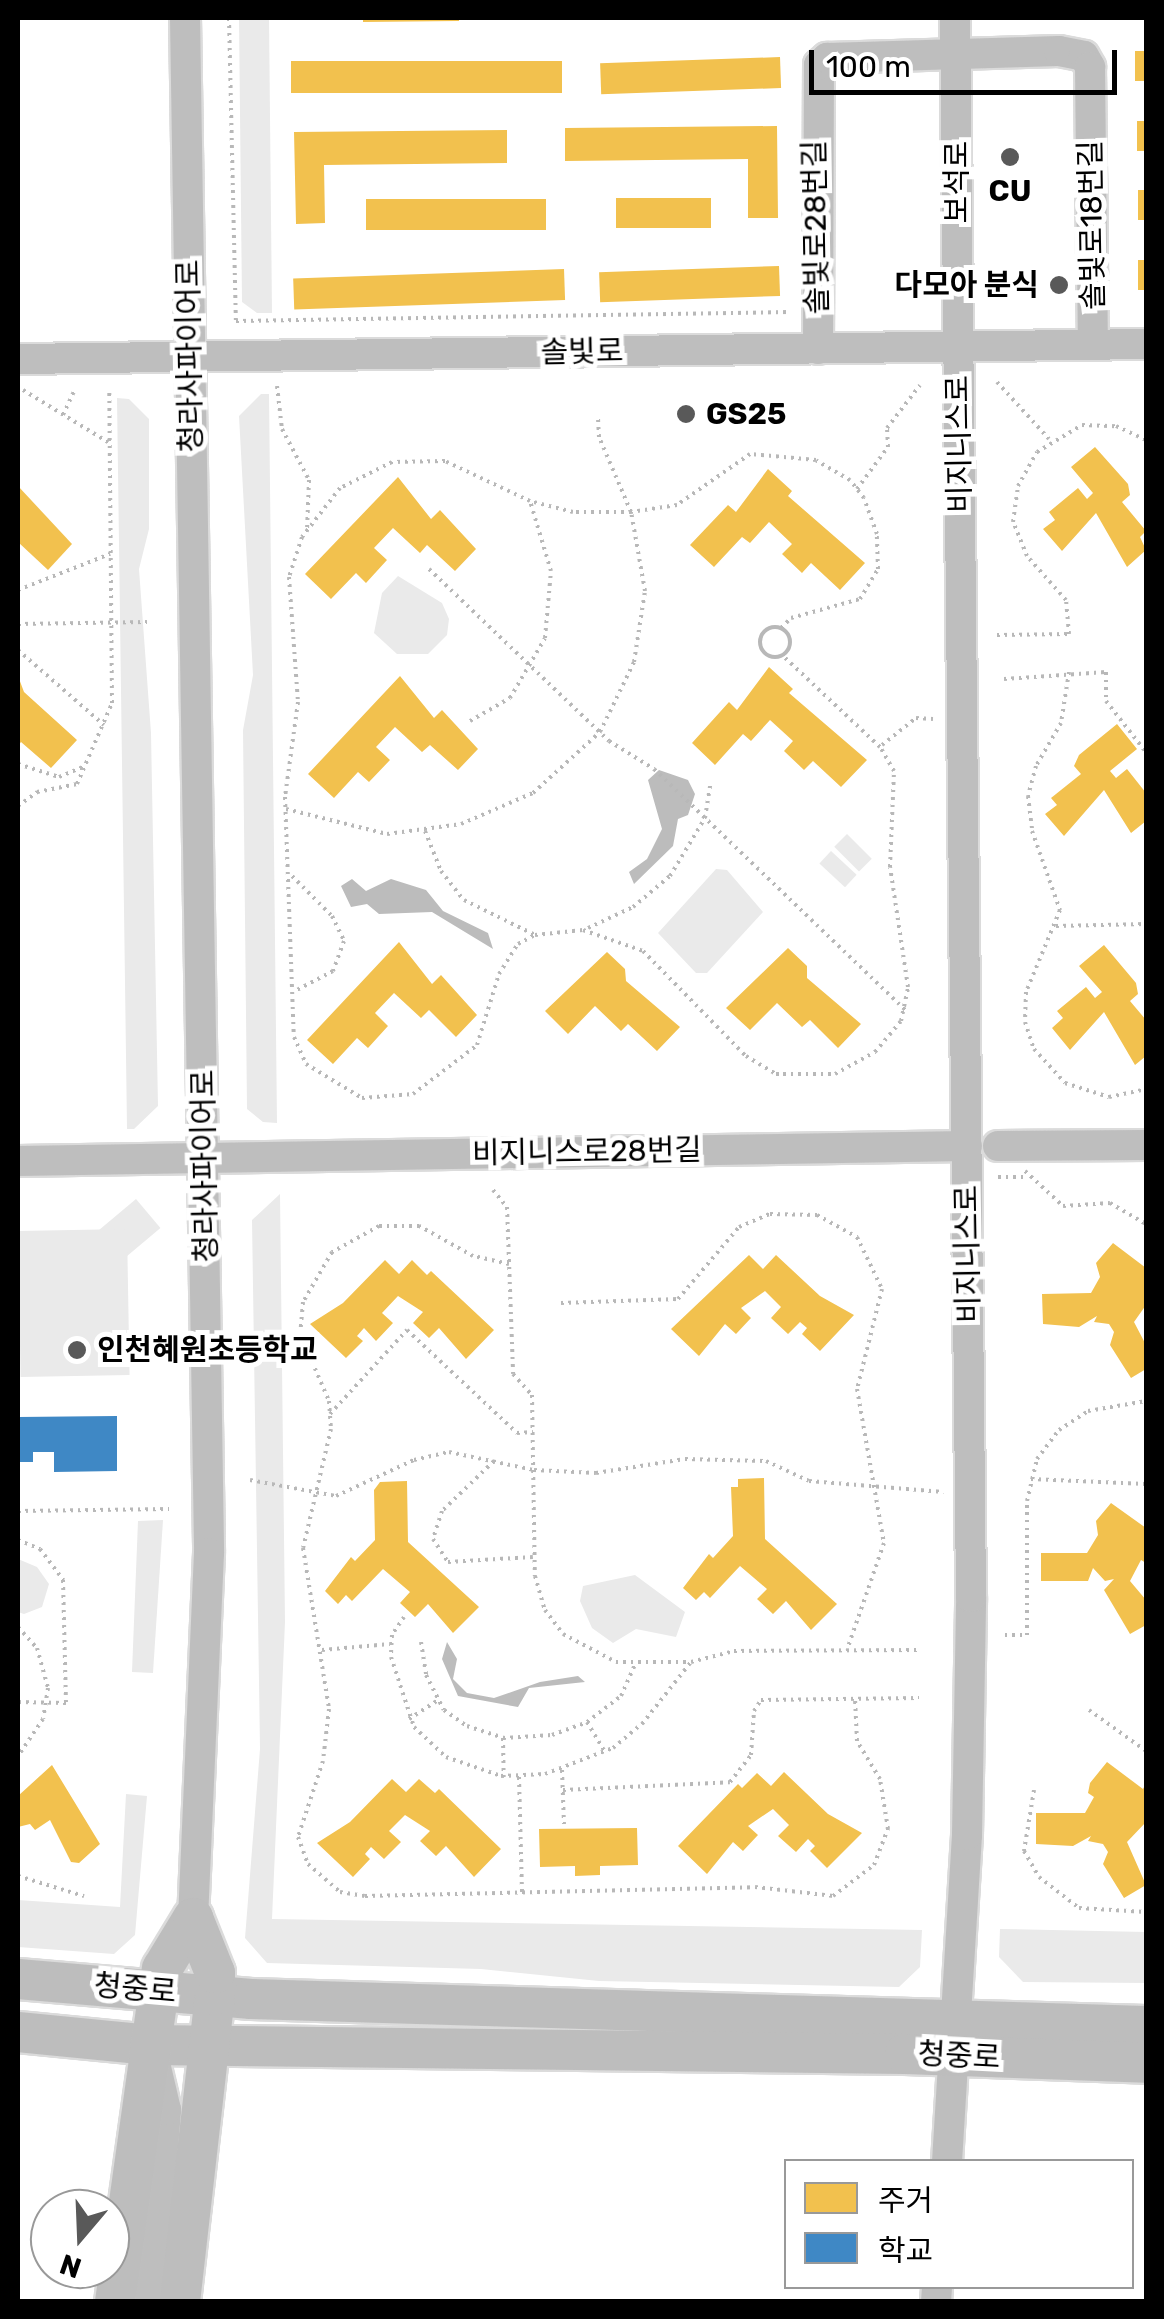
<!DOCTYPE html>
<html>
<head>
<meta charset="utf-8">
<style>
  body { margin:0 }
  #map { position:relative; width:1164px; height:2319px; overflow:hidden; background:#fff; font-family:Rubik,"Noto Sans KR",sans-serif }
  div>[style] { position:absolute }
  .green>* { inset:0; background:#eaeaea; transform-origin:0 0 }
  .water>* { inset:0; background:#bcbcbc }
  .homes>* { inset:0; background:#f2c14e; transform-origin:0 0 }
  .schools>* { inset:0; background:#3f88c5 }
  .path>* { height:4px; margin-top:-2px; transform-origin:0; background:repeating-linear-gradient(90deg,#b8b8b8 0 2.5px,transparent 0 7.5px) }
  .path>.ring { margin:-2px; padding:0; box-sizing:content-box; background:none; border:4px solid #b8b8b8; border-radius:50% }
  .roads { filter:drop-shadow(2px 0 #dbdbdb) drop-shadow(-2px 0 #dbdbdb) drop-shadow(0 2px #dbdbdb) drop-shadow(0 -2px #dbdbdb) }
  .minor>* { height:30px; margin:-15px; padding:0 15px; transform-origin:15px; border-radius:15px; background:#bebebe }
  .major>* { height:40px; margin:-20px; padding:0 20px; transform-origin:20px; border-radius:20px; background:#bdbdbd }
  .dots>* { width:28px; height:28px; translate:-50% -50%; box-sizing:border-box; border:5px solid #fff; border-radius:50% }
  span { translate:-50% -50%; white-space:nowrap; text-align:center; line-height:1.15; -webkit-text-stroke:10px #fff; paint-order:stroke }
  .street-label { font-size:30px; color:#000 }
  .poi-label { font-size:30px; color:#000; font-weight:700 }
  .right { translate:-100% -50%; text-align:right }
  .left { translate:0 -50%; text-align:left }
  .frame { position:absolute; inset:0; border:20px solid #000; pointer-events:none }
  .legend { position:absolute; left:784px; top:2159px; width:350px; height:130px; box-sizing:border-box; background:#fff; border:2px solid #999; margin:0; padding:12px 18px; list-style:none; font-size:30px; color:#000 }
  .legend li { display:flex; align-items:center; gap:20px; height:50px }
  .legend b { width:50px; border:2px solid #999 }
  .north { position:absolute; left:30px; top:2189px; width:100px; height:100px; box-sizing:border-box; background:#fff; border:2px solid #999; border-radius:50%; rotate:199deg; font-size:28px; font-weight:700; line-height:40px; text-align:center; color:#000 }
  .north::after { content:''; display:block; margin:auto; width:35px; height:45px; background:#595959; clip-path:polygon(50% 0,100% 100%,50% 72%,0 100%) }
  .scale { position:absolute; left:809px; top:50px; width:308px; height:45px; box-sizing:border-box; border:5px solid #000; border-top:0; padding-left:12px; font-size:30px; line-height:35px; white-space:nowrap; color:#000; -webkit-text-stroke:8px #fff; paint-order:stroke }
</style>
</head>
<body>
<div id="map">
  <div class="green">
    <i style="clip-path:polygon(239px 18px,269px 18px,272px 313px,257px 313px,242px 302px)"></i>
    <i style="clip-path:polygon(261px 394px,269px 394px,277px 1123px,263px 1122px,247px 1109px,243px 730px,253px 675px,239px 416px)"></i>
    <i style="clip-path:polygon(117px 398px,129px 399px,149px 419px,149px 529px,139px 569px,151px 733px,158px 1106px,134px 1129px,127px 1129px)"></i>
    <i style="clip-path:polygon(398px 576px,442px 603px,449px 619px,447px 635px,428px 654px,397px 654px,374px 633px,382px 593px)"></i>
    <i style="left:847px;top:834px;width:35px;height:18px;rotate:45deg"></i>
    <i style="left:831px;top:851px;width:35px;height:17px;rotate:43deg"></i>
    <i style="clip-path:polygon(716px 869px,727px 870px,763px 912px,707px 973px,696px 973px,658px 933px)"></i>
    <i style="clip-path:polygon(280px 1194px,285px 1622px,272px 1919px,922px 1930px,920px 1967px,899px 1987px,599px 1981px,481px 1969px,267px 1963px,245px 1938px,260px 1749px,252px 1220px)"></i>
    <i style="left:136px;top:1199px;width:38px;height:303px;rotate:50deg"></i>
    <i style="left:127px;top:1229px;width:146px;height:109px;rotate:89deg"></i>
    <i style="clip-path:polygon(163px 1520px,153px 1673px,132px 1672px,138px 1521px)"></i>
    <i style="clip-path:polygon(18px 1559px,37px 1567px,49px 1584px,42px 1607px,24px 1614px,18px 1612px)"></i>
    <i style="clip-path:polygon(635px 1575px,685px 1612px,676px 1637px,636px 1629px,613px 1643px,592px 1628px,580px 1601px,583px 1586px)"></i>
    <i style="clip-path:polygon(126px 1794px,147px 1796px,135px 1935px,114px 1954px,18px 1947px,18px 1900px,120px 1907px)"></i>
    <i style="clip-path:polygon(1000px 1929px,1146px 1932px,1146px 1983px,1023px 1982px,999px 1957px)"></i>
  </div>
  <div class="water">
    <i style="clip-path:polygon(659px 770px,688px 780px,695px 794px,688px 815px,678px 819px,673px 846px,634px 884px,629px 872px,647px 859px,662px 829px,648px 780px)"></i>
    <i style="clip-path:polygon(352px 879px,366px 891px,391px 879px,426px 890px,443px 911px,488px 933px,493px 949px,432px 912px,379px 914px,367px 904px,351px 907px,341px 886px)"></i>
    <i style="clip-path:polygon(447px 1642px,457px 1659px,453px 1679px,467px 1693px,494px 1698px,540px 1682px,578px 1676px,585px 1682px,529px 1688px,518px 1707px,458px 1696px,442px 1659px)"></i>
  </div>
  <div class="homes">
    <i style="clip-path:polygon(363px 18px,459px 18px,459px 21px,363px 22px)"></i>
    <i style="left:1135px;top:51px;width:11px;height:30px"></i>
    <i style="left:780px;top:57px;width:31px;height:180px;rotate:88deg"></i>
    <i style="left:291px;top:61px;width:271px;height:32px"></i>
    <i style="left:1137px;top:121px;width:9px;height:30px"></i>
    <i style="clip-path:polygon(777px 126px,778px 218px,748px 218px,748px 159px,565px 161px,565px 128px)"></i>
    <i style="clip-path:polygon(507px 130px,507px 163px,324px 165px,325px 223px,296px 224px,294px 132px)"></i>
    <i style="left:1138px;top:190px;width:8px;height:30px"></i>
    <i style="left:616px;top:198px;width:95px;height:30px"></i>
    <i style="left:546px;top:199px;width:31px;height:180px;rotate:90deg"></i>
    <i style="left:1138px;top:260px;width:8px;height:30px"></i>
    <i style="left:779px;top:266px;width:30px;height:180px;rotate:88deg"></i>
    <i style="left:564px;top:269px;width:31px;height:271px;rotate:88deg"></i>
    <i style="clip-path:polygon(1095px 447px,1128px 484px,1130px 495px,1122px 502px,1146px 531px,1140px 537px,1146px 550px,1127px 567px,1096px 513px,1062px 551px,1043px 529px,1055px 520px,1049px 512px,1078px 488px,1087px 499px,1093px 493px,1071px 467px)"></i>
    <i style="clip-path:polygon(768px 469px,792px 491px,788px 496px,865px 563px,840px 590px,811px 563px,802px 573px,782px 554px,792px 544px,769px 522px,750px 543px,742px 537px,714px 567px,690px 545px,728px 505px,736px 512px)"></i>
    <i style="clip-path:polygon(398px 477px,431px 519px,440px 510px,476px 549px,455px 571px,427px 545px,420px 553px,393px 528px,374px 548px,387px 560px,366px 583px,356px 573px,331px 599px,305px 574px)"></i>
    <i style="clip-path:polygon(18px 486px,72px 544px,48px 570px,18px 542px)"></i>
    <i style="clip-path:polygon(769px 667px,793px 689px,789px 693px,867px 760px,841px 787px,813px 761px,804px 770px,784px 751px,793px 741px,770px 720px,751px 741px,743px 734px,715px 765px,692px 743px,729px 702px,737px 710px)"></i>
    <i style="clip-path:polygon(18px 676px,24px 692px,77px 740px,51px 768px,21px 742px,18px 746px)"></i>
    <i style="clip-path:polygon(400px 676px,434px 718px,442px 710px,478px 749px,458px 770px,430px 745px,422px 752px,395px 727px,376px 747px,390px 760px,369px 782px,358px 772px,334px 798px,308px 774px)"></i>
    <i style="clip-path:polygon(1117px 724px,1137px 749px,1110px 771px,1116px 778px,1127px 769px,1146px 793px,1146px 821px,1131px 833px,1104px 790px,1064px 836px,1045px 814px,1057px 805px,1051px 798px,1081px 774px,1074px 766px,1079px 755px)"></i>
    <i style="clip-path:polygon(399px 942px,432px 984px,441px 975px,477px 1015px,456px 1037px,429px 1010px,421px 1018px,394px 993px,375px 1013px,388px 1026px,368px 1048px,357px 1038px,333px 1064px,307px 1040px)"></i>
    <i style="clip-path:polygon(1104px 945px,1136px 983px,1138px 994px,1130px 1001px,1146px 1020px,1146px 1056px,1135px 1065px,1104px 1012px,1070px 1050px,1052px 1028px,1063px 1018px,1057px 1011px,1086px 987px,1095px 998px,1102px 992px,1079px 966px)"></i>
    <i style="clip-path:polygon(788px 948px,807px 966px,807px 978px,861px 1024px,838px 1048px,810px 1020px,802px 1027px,777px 1003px,750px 1030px,726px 1008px)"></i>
    <i style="clip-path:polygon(607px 952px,625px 969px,626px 981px,680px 1027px,657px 1051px,628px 1024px,621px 1031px,595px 1006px,568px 1034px,545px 1011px)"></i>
    <i style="clip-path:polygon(1113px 1243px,1146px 1268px,1146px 1305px,1134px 1322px,1146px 1345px,1146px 1369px,1131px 1378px,1110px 1345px,1114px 1332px,1109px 1324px,1094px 1322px,1097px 1316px,1079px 1327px,1043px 1324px,1042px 1294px,1091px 1293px,1100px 1277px,1096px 1263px)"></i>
    <i style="clip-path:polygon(749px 1255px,763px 1269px,776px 1255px,820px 1296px,854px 1315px,820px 1351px,802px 1334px,807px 1328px,800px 1322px,788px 1334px,771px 1318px,781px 1307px,765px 1291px,741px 1308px,751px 1318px,736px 1334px,725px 1324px,699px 1356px,671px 1329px)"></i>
    <i style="clip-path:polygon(385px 1260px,399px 1274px,412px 1260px,427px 1275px,431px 1271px,494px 1330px,466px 1359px,439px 1328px,429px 1338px,413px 1323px,423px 1312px,398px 1296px,382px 1313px,393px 1323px,376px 1341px,364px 1328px,357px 1336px,363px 1341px,346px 1358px,310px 1324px,343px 1303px)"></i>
    <i style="clip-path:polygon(764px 1478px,765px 1539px,837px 1604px,811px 1630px,786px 1601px,773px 1614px,757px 1599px,767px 1589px,740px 1566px,710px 1598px,704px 1592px,696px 1600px,683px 1588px,709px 1554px,713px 1558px,733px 1536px,731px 1487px,738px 1487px,738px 1479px)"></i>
    <i style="clip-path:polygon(407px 1481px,408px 1542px,479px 1607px,453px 1633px,428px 1604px,415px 1617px,400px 1603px,410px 1592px,383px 1569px,352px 1601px,346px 1595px,338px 1604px,325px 1591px,351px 1557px,355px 1561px,375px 1540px,374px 1490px,380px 1482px)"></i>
    <i style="clip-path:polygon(1111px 1503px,1146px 1528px,1146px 1563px,1141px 1560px,1130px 1581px,1146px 1600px,1146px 1625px,1130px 1634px,1104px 1590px,1114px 1579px,1105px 1581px,1093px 1568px,1088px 1581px,1041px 1581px,1041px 1553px,1087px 1553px,1098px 1535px,1096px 1521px)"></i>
    <i style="clip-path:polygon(1107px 1762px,1143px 1789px,1146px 1783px,1146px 1822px,1127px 1842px,1146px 1885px,1124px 1898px,1103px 1864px,1108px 1852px,1103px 1844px,1088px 1841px,1091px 1836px,1073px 1846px,1036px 1844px,1036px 1813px,1085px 1813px,1094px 1797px,1088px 1793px,1090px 1783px)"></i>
    <i style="clip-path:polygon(52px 1765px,100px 1844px,79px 1863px,71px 1862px,50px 1820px,35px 1830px,30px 1824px,18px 1827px,18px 1796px)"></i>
    <i style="clip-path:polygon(784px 1772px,828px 1814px,862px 1833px,827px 1868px,810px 1851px,815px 1846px,808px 1839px,796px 1852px,778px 1836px,789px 1825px,773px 1809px,748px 1826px,758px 1835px,743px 1851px,733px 1842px,707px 1874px,678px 1846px,738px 1784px,742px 1788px,757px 1773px,771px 1786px)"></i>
    <i style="clip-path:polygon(392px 1779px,406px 1792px,419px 1779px,435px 1793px,439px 1789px,501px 1849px,474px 1877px,446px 1846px,436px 1856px,420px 1841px,430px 1831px,405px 1815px,389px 1831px,401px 1842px,384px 1859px,371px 1847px,365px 1854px,370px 1859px,353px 1877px,317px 1843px,350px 1822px)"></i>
    <i style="clip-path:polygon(637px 1828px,638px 1865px,600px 1866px,600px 1875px,575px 1876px,575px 1866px,540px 1867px,539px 1829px)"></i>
  </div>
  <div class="schools">
    <i style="clip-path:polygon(117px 1416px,117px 1471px,54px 1472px,54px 1452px,33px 1452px,33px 1462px,18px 1462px,18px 1417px)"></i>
  </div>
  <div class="path">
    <i style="left:229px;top:18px;width:303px;rotate:88.7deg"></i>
    <i style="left:236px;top:321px;width:552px;rotate:-0.93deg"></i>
    <i style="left:997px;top:382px;width:77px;rotate:47.6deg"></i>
    <i style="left:277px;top:386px;width:43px;rotate:83.4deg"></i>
    <i style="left:282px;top:429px;width:58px;rotate:62.1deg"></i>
    <i style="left:309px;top:480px;width:49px;rotate:92.3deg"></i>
    <i style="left:23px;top:390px;width:100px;rotate:31.5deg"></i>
    <i style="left:63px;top:415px;width:29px;rotate:-65deg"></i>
    <i style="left:857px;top:489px;width:52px;rotate:-53.6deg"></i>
    <i style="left:888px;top:447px;width:19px;rotate:-93deg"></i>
    <i style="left:887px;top:428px;width:54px;rotate:-52.5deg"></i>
    <i style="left:429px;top:569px;width:249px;rotate:43.7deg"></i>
    <i style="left:609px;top:741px;width:53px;rotate:31.9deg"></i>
    <i style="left:654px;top:769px;width:348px;rotate:43.8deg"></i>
    <i style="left:18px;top:590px;width:99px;rotate:-21.4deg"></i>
    <i style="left:18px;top:624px;width:129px;rotate:-0.9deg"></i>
    <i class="ring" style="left:760px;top:627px;width:26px;height:26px"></i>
    <i style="left:781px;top:628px;width:14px;rotate:-45deg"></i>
    <i style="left:791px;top:618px;width:72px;rotate:-15.4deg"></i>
    <i style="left:860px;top:599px;width:35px;rotate:-59deg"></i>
    <i style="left:878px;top:569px;width:35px;rotate:-92deg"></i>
    <i style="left:877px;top:534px;width:38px;rotate:-110deg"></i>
    <i style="left:864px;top:498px;width:23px;rotate:-128deg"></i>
    <i style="left:850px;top:480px;width:39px;rotate:-150deg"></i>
    <i style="left:816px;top:460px;width:66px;rotate:-174.8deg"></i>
    <i style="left:750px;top:454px;width:89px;rotate:145.1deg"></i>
    <i style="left:677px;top:505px;width:47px;rotate:171.3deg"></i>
    <i style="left:631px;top:512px;width:58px;rotate:180deg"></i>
    <i style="left:573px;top:512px;width:44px;rotate:-165.7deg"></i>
    <i style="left:530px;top:501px;width:94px;rotate:-154.8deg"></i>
    <i style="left:445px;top:461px;width:53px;rotate:178.9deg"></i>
    <i style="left:392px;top:462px;width:58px;rotate:153.4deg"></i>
    <i style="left:340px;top:488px;width:62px;rotate:127.8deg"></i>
    <i style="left:302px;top:537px;width:42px;rotate:108deg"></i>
    <i style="left:289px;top:577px;width:125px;rotate:85.9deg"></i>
    <i style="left:298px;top:702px;width:96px;rotate:97.8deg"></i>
    <i style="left:285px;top:797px;width:240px;rotate:87.9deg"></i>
    <i style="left:294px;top:1037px;width:30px;rotate:66deg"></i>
    <i style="left:306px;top:1064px;width:66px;rotate:31.3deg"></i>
    <i style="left:362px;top:1098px;width:51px;rotate:-4.5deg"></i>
    <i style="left:413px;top:1094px;width:81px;rotate:-37.4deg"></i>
    <i style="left:477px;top:1045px;width:74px;rotate:-72.8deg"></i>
    <i style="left:499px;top:974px;width:36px;rotate:-58deg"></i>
    <i style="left:518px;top:944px;width:19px;rotate:-28deg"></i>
    <i style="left:535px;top:935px;width:48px;rotate:-5.9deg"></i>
    <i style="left:583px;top:930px;width:64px;rotate:19.3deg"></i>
    <i style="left:643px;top:951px;width:147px;rotate:45.6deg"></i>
    <i style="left:746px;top:1056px;width:35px;rotate:31deg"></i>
    <i style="left:776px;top:1074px;width:59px"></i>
    <i style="left:835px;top:1074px;width:46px;rotate:-28.8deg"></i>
    <i style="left:875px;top:1052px;width:40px;rotate:-50deg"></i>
    <i style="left:901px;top:1021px;width:35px;rotate:-78deg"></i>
    <i style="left:908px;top:987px;width:121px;rotate:-98.5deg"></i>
    <i style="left:890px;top:867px;width:96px;rotate:-87.6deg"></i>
    <i style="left:894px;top:771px;width:28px;rotate:-120deg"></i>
    <i style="left:880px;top:747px;width:134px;rotate:-136.8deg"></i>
    <i style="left:997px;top:635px;width:72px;rotate:-0.8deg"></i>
    <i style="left:1069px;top:634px;width:34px;rotate:-95deg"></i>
    <i style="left:1066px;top:600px;width:59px;rotate:-131.6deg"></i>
    <i style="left:1027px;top:556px;width:37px;rotate:-112deg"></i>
    <i style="left:1013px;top:522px;width:36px;rotate:-82deg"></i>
    <i style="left:1018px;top:486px;width:39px;rotate:-61deg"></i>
    <i style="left:1037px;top:452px;width:52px;rotate:-31deg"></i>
    <i style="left:1082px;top:425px;width:34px;rotate:2deg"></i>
    <i style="left:1116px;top:426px;width:33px;rotate:25deg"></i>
    <i style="left:18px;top:650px;width:114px;rotate:41.1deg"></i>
    <i style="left:1069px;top:672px;width:52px;rotate:98.9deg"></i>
    <i style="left:1061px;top:723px;width:50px;rotate:120.2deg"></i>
    <i style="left:1036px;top:766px;width:31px;rotate:105deg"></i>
    <i style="left:1028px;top:796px;width:35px;rotate:83deg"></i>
    <i style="left:1032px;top:831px;width:84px;rotate:70.5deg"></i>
    <i style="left:1060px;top:910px;width:89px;rotate:112.5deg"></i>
    <i style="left:1026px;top:992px;width:30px;rotate:92deg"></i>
    <i style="left:1025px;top:1022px;width:28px;rotate:72deg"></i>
    <i style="left:1034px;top:1049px;width:46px;rotate:47.6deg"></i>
    <i style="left:1065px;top:1083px;width:46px;rotate:17.7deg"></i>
    <i style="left:1109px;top:1097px;width:38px;rotate:-12deg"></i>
    <i style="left:1004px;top:679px;width:102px;rotate:-3.9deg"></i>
    <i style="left:1106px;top:672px;width:29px;rotate:90deg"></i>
    <i style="left:1106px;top:701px;width:65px;rotate:51.9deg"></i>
    <i style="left:470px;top:721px;width:46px;rotate:-29.9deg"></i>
    <i style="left:510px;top:698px;width:69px;rotate:-59.7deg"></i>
    <i style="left:545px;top:638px;width:67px;rotate:-84.9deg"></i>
    <i style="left:551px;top:571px;width:73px;rotate:-106.7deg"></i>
    <i style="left:882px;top:745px;width:43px;rotate:-38.5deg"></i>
    <i style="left:916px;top:718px;width:17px;rotate:3deg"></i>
    <i style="left:18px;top:764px;width:43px;rotate:17.6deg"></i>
    <i style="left:59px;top:777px;width:28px;rotate:-23deg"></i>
    <i style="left:18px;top:806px;width:24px;rotate:-36deg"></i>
    <i style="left:37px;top:792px;width:41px;rotate:-11.3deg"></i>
    <i style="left:77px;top:784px;width:88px;rotate:-66.6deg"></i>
    <i style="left:112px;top:703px;width:315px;rotate:-90.5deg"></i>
    <i style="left:286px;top:809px;width:104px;rotate:13.9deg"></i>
    <i style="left:387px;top:834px;width:75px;rotate:-7.7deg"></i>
    <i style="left:461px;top:824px;width:78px;rotate:-23.3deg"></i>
    <i style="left:533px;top:793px;width:91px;rotate:-42.3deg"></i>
    <i style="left:600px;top:732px;width:78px;rotate:-64.1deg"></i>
    <i style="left:634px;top:662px;width:72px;rotate:-81.2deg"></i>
    <i style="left:645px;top:591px;width:80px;rotate:-100deg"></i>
    <i style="left:631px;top:512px;width:82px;rotate:-113.1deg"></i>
    <i style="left:599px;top:437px;width:19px;rotate:-93deg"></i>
    <i style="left:425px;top:831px;width:43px;rotate:68.2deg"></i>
    <i style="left:441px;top:871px;width:37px;rotate:52deg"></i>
    <i style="left:464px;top:900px;width:79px;rotate:26.2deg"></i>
    <i style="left:292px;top:876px;width:57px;rotate:45deg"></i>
    <i style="left:332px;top:916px;width:28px;rotate:64deg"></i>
    <i style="left:344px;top:941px;width:32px;rotate:110deg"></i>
    <i style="left:333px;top:971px;width:43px;rotate:152.2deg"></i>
    <i style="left:1056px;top:926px;width:90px;rotate:-1.3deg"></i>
    <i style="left:1146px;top:924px;width:14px;rotate:-90deg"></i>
    <i style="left:588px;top:928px;width:50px;rotate:-25deg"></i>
    <i style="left:633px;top:907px;width:48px;rotate:-40deg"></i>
    <i style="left:670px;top:876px;width:68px;rotate:-58.9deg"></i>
    <i style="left:705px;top:818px;width:37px;rotate:-81deg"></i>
    <i style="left:1025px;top:1171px;width:52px;rotate:42.6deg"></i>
    <i style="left:1063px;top:1206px;width:47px;rotate:-3.7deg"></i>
    <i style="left:1110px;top:1203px;width:42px;rotate:30.3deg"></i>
    <i style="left:998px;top:1177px;width:27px"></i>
    <i style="left:493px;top:1190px;width:22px;rotate:51deg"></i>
    <i style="left:507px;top:1207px;width:167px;rotate:87.9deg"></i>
    <i style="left:513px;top:1374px;width:28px;rotate:48deg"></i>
    <i style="left:532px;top:1395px;width:181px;rotate:89.1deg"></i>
    <i style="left:535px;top:1576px;width:35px;rotate:74deg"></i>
    <i style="left:545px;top:1610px;width:30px;rotate:53deg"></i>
    <i style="left:563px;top:1634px;width:60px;rotate:27.8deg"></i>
    <i style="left:616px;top:1662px;width:75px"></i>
    <i style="left:691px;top:1662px;width:44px;rotate:-14.3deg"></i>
    <i style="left:734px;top:1651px;width:187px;rotate:-0.3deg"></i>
    <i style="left:509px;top:1264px;width:37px;rotate:-167deg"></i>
    <i style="left:473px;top:1256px;width:62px;rotate:-150.9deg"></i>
    <i style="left:419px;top:1226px;width:40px;rotate:180deg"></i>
    <i style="left:379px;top:1226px;width:54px;rotate:151deg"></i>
    <i style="left:332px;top:1252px;width:58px;rotate:120.1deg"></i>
    <i style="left:303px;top:1302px;width:32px;rotate:95deg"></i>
    <i style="left:300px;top:1334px;width:73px;rotate:66.6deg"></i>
    <i style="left:329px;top:1401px;width:28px;rotate:86deg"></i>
    <i style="left:331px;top:1429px;width:122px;rotate:103.2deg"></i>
    <i style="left:303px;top:1548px;width:163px;rotate:80.8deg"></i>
    <i style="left:329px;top:1709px;width:52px;rotate:96.6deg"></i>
    <i style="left:323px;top:1761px;width:80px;rotate:108.2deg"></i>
    <i style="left:298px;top:1837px;width:29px;rotate:70deg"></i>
    <i style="left:308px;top:1864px;width:43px;rotate:41.2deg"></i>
    <i style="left:340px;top:1892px;width:25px;rotate:9deg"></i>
    <i style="left:365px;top:1896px;width:390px;rotate:-1.3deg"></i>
    <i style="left:755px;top:1887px;width:79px;rotate:6.6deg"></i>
    <i style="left:833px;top:1896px;width:51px;rotate:-37.1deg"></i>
    <i style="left:874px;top:1865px;width:39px;rotate:-69deg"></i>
    <i style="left:888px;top:1829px;width:51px;rotate:-99.1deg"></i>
    <i style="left:880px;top:1779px;width:44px;rotate:-121.2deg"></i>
    <i style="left:857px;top:1741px;width:43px;rotate:-92.7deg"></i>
    <i style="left:561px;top:1303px;width:117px;rotate:-2deg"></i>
    <i style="left:678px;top:1299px;width:94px;rotate:-49.7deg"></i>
    <i style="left:739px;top:1227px;width:34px;rotate:-23deg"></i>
    <i style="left:770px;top:1214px;width:47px;rotate:1.2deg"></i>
    <i style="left:817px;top:1215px;width:46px;rotate:28.8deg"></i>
    <i style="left:857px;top:1237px;width:58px;rotate:64.3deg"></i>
    <i style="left:882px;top:1289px;width:103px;rotate:104deg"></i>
    <i style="left:857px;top:1389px;width:156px;rotate:80.1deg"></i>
    <i style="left:884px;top:1543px;width:113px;rotate:109.1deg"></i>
    <i style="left:330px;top:1414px;width:114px;rotate:-47.5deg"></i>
    <i style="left:407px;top:1330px;width:151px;rotate:43.1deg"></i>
    <i style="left:517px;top:1433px;width:16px;rotate:-4deg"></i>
    <i style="left:494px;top:1461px;width:72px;rotate:136.1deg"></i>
    <i style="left:442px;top:1511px;width:29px;rotate:108deg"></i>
    <i style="left:433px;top:1539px;width:27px;rotate:57deg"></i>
    <i style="left:448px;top:1562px;width:85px;rotate:-3.4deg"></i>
    <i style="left:1031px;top:1479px;width:115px;rotate:2.5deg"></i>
    <i style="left:250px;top:1480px;width:87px;rotate:10.5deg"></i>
    <i style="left:336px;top:1496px;width:86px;rotate:-24.8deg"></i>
    <i style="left:414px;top:1460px;width:36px;rotate:-13deg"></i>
    <i style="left:449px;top:1452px;width:87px;rotate:12deg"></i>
    <i style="left:534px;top:1470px;width:62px;rotate:2.8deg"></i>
    <i style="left:596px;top:1473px;width:90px;rotate:-8.9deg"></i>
    <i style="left:685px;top:1459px;width:81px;rotate:1.4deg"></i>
    <i style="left:766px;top:1461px;width:47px;rotate:24.9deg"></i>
    <i style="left:809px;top:1481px;width:135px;rotate:4.7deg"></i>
    <i style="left:18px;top:1511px;width:151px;rotate:-0.8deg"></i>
    <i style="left:18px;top:1540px;width:24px;rotate:22deg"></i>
    <i style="left:40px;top:1549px;width:39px;rotate:53deg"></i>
    <i style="left:63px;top:1580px;width:123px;rotate:88.6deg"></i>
    <i style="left:66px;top:1703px;width:48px;rotate:-178.8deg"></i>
    <i style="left:404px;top:1617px;width:22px;rotate:124deg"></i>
    <i style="left:392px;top:1635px;width:22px;rotate:93deg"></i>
    <i style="left:391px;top:1657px;width:74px;rotate:71.8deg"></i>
    <i style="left:414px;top:1727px;width:44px;rotate:43.2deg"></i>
    <i style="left:446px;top:1757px;width:58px;rotate:19.1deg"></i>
    <i style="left:501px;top:1776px;width:44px;rotate:-2.6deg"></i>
    <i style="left:545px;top:1774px;width:73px;rotate:-20.9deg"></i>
    <i style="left:613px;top:1748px;width:38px;rotate:-40deg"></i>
    <i style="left:642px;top:1724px;width:79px;rotate:-51.7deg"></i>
    <i style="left:18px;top:1627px;width:28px;rotate:48deg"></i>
    <i style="left:37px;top:1648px;width:41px;rotate:74.6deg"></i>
    <i style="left:48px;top:1688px;width:31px;rotate:99deg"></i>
    <i style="left:43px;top:1719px;width:45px;rotate:124deg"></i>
    <i style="left:1005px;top:1635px;width:22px"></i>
    <i style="left:1027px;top:1635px;width:134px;rotate:-90deg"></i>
    <i style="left:1027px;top:1501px;width:43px;rotate:-76.6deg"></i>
    <i style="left:1037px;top:1459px;width:36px;rotate:-53deg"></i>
    <i style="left:1059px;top:1430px;width:35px;rotate:-33deg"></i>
    <i style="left:1088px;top:1411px;width:59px;rotate:-9.8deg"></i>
    <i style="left:421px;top:1642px;width:33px;rotate:81deg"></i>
    <i style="left:426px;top:1675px;width:39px;rotate:63deg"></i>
    <i style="left:444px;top:1710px;width:28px;rotate:35deg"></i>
    <i style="left:467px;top:1726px;width:38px;rotate:18deg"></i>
    <i style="left:503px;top:1738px;width:49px;rotate:-3.5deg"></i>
    <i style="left:552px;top:1735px;width:37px;rotate:-20deg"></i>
    <i style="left:587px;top:1722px;width:43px;rotate:-37.4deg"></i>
    <i style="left:621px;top:1696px;width:36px;rotate:-66deg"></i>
    <i style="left:322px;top:1650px;width:68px;rotate:-5deg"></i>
    <i style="left:1089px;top:1710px;width:70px;rotate:35.7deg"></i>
    <i style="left:409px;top:1719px;width:33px;rotate:-33deg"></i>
    <i style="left:587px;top:1722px;width:35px;rotate:59deg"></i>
    <i style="left:503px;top:1738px;width:39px;rotate:89deg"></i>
    <i style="left:562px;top:1770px;width:54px;rotate:87.9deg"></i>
    <i style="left:519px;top:1777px;width:115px;rotate:88.5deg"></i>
    <i style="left:563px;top:1790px;width:167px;rotate:-2.7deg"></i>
    <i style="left:730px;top:1782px;width:34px;rotate:-52deg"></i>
    <i style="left:751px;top:1755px;width:44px;rotate:-86.1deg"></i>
    <i style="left:754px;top:1711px;width:13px;rotate:-58deg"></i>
    <i style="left:761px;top:1700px;width:158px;rotate:-0.7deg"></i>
    <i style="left:1034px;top:1790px;width:62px;rotate:99.3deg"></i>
    <i style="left:1024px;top:1851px;width:30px;rotate:60deg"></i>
    <i style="left:1039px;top:1877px;width:51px;rotate:37.8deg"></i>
    <i style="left:1079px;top:1908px;width:67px;rotate:3.4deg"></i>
    <i style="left:18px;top:1876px;width:69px;rotate:16.9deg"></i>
  </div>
  <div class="roads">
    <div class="minor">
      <i style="left:185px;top:18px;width:1535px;rotate:89.1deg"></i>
      <i style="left:209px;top:1553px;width:365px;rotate:92.5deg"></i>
      <i style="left:818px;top:349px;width:284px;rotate:-89.8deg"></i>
      <i style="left:819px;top:65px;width:11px;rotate:-41deg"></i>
      <i style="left:827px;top:58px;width:232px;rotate:-1.7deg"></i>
      <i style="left:1059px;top:51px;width:25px;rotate:11deg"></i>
      <i style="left:1084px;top:56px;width:13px;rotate:61deg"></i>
      <i style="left:1090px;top:67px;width:277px;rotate:89.4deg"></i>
      <i style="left:18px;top:359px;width:1128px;rotate:-0.76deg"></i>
      <i style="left:998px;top:1146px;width:148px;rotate:-0.4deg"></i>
      <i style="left:18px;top:1161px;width:949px;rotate:-0.91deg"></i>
      <i style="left:947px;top:2162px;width:328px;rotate:-86.5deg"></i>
      <i style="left:967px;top:1835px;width:238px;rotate:-89deg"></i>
      <i style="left:971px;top:1597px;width:1579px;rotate:-90.58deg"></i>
      <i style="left:150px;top:2302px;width:193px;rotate:-85.2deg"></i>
      <i style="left:166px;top:2110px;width:48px;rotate:-103.2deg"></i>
      <i style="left:936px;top:2302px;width:16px;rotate:-86deg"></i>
    </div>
    <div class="major">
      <i style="left:18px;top:1979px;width:234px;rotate:4.9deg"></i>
      <i style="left:251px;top:1999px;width:895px;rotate:1.73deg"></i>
      <i style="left:18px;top:2032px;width:133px;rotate:5.6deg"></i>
      <i style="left:150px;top:2045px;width:755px;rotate:0.68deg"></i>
      <i style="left:905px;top:2054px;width:241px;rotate:2.1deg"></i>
      <i style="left:115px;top:2302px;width:336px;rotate:-82deg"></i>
      <i style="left:162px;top:1969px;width:60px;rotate:-58.7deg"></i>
      <i style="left:180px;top:2302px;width:309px;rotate:-83.5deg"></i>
      <i style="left:215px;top:1995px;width:22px;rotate:-90deg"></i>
      <i style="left:215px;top:1973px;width:59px;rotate:-111.8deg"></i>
    </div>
  </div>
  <div class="dots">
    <i style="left:1010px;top:157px;background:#595959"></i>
    <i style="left:1059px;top:285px;background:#595959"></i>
    <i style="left:686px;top:414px;background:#595959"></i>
    <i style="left:77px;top:1350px;background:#595959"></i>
  </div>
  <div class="street-label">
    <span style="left:957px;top:182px;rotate:-90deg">보석로</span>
    <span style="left:1092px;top:225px;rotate:-91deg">솔빛로18번길</span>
    <span style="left:816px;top:227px;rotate:-91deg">솔빛로28번길</span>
    <span style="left:582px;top:352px;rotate:-1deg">솔빛로</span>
    <span style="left:190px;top:356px;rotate:-91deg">청라사파이어로</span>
    <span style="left:959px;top:444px;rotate:-91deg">비지니스로</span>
    <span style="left:587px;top:1152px;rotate:-1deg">비지니스로28번길</span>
    <span style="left:205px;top:1166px;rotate:-91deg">청라사파이어로</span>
    <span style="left:968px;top:1254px;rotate:-91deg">비지니스로</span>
    <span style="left:135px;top:1989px;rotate:5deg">청중로</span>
    <span style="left:959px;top:2056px;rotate:3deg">청중로</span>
  </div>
  <div class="poi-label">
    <span style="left:1010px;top:191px">CU</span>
    <span class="right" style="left:1039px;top:285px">다모아 분식</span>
    <span class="left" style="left:706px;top:414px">GS25</span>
    <span class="left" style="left:97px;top:1350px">인천혜원초등학교</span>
  </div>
  <div class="frame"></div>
  <ul class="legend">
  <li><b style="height:28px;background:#f2c14e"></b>주거</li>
  <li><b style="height:28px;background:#3f88c5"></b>학교</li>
  </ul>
  <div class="north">N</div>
  <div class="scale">100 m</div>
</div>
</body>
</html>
